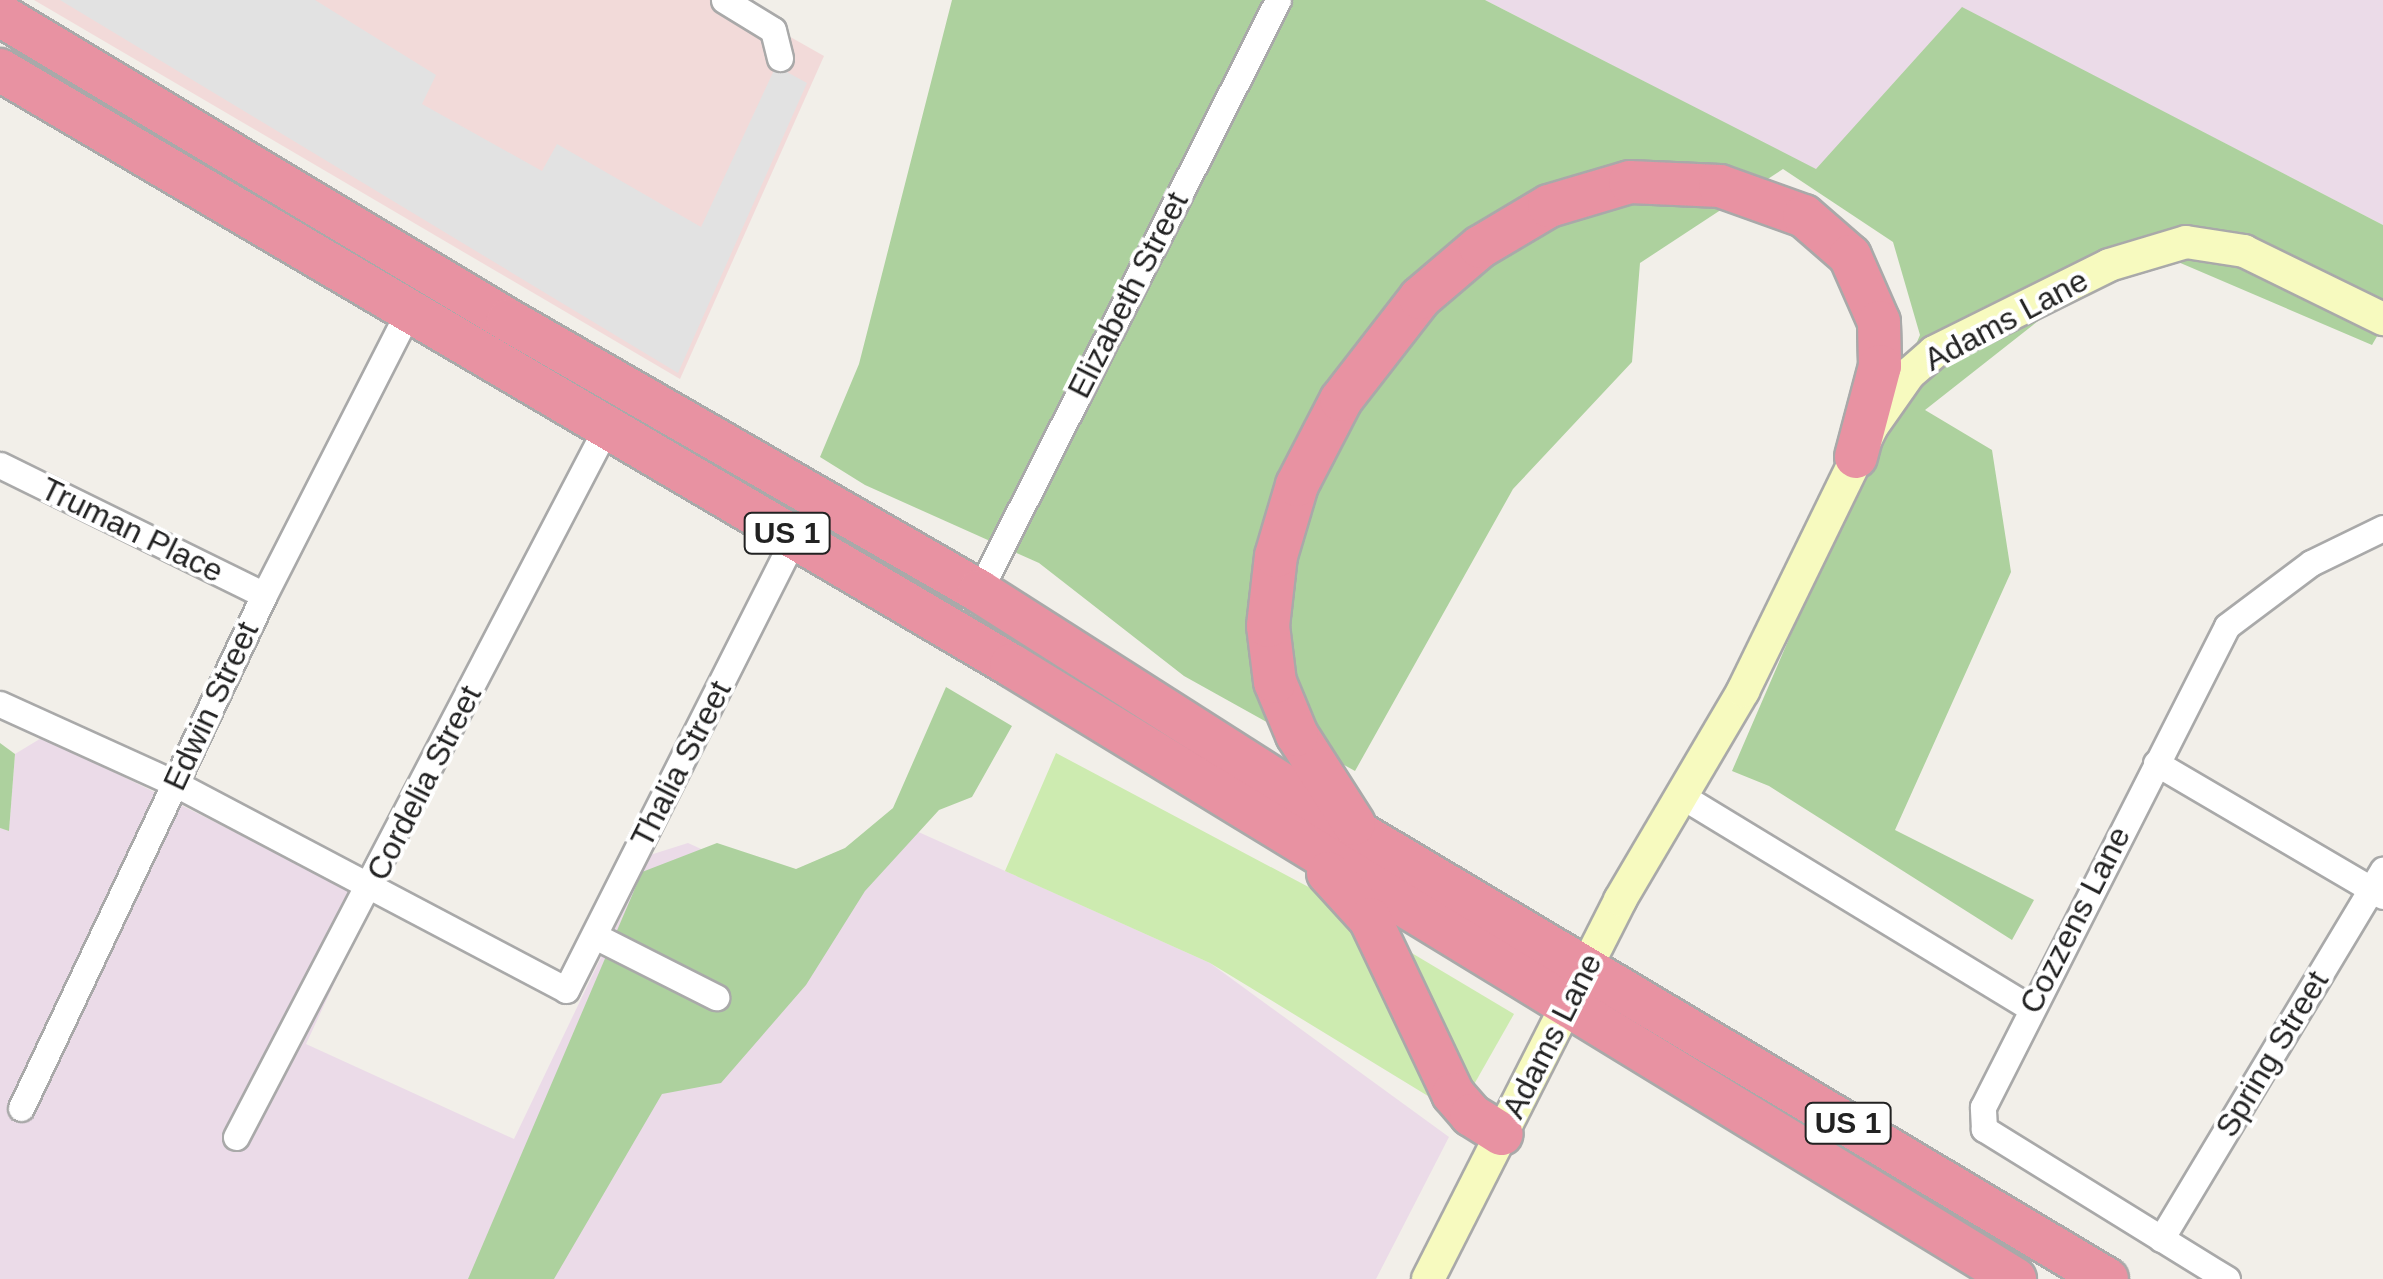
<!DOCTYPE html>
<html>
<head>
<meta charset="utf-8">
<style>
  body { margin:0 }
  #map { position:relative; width:2383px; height:1279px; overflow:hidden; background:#f2efe9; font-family:Helvetica,sans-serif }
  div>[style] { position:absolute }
  .commercial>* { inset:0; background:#f2dad9 }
  .industrial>* { inset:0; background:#ebdbe8 }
  .grass>* { inset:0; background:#cdebb0 }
  .forest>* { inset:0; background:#add19e }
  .parking>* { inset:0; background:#e2e2e2 }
  .roads { filter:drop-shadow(2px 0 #a9a9a9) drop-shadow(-2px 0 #a9a9a9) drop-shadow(0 2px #a9a9a9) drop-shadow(0 -2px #a9a9a9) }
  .street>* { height:25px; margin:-12.5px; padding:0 12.5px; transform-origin:12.5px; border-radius:12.5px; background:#fff }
  .secondary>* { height:32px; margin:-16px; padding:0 16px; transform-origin:16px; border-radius:16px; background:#f7fabf }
  .highway>* { height:42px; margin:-21px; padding:0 21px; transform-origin:21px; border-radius:21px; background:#e892a2 }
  span { translate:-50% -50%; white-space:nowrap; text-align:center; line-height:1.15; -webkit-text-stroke:8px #fff; paint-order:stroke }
  .shield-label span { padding:2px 8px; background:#fff; border:2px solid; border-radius:8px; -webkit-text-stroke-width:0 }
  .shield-label { font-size:30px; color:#222; font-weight:700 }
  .street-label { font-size:32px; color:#222 }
</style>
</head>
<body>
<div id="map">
  <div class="commercial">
    <i style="clip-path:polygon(34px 0,725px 0,824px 56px,680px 379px)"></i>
  </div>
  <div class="industrial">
    <i style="clip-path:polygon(1485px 0,2383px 0,2383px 225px,1962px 8px,1816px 170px)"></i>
    <i style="clip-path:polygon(43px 737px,373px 900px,306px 1044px,514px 1139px,650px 855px,688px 843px,830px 908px,914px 830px,1210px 963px,1449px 1137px,1376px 1279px,0 1279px,0 828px,9px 830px,15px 754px)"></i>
  </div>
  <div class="grass">
    <i style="clip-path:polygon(1056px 753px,1348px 908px,1428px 1096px,1210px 963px,1005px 871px)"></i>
    <i style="clip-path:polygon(1405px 949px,1514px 1014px,1472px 1088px)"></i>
  </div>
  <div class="forest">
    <i style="clip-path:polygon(952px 0,1485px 0,1816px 169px,1962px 7px,2383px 225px,2383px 326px,2372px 345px,2136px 244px,1925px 410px,1992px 450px,2011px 572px,1895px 830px,2034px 900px,2012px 940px,1769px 786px,1732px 771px,1920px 335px,1893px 242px,1783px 169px,1640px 263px,1632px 362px,1513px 489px,1355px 771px,1184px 676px,1039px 563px,865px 485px,820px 457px,859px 364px)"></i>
    <i style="clip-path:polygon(946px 687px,1012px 726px,972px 797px,939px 810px,865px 891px,806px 985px,721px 1083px,662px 1094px,554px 1279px,468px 1279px,642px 872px,717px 843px,796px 869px,845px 848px,893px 808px)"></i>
    <i style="clip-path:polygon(0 743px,15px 754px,9px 831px,0 828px)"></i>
  </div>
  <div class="parking">
    <i style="clip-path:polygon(60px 0,315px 0,436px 75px,422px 104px,542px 171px,557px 144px,701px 227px,776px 66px,807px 83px,678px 373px)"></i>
  </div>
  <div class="roads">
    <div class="street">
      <i style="left:724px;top:0;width:57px;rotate:31.5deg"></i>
      <i style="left:773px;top:30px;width:29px;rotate:76deg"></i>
      <i style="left:0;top:465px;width:294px;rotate:26.2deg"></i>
      <i style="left:979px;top:591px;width:662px;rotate:-63.16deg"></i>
      <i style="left:0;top:704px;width:191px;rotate:24.4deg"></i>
      <i style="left:174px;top:783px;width:443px;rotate:27.8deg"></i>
      <i style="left:566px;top:990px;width:506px;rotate:-63.23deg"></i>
      <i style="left:2156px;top:763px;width:263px;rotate:30.4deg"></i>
      <i style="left:1685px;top:798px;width:404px;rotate:31.3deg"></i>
      <i style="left:595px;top:936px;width:136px;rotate:26.8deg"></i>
      <i style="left:21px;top:1108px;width:568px;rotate:-64.65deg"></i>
      <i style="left:264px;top:595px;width:321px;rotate:-63deg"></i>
      <i style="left:236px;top:1137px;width:802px;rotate:-62.44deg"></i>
      <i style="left:2161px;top:1239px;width:431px;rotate:-59deg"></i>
      <i style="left:2227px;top:1279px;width:286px;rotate:-148.3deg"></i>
      <i style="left:1984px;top:1129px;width:22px;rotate:-93deg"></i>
      <i style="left:1983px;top:1107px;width:539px;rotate:-63.1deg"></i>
      <i style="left:2227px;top:626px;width:105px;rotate:-36.9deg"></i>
      <i style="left:2311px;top:563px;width:80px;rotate:-25.9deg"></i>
    </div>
    <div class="secondary">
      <i style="left:1428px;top:1279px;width:425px;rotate:-63.1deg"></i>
      <i style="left:1620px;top:900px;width:243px;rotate:-59.5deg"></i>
      <i style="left:1743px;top:691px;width:292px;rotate:-64deg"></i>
      <i style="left:1871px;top:428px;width:66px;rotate:-54.9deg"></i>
      <i style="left:1909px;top:374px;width:33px;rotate:-41deg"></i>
      <i style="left:1934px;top:352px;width:195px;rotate:-26.4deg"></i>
      <i style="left:2109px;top:265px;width:80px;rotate:-16.6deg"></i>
      <i style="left:2186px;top:242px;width:59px;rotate:8.8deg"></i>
      <i style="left:2244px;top:251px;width:155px;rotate:26.1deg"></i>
    </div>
    <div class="highway">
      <i style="left:0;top:15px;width:593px;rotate:30.98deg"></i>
      <i style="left:508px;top:320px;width:543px;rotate:29.91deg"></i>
      <i style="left:979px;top:591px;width:451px;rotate:32.5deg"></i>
      <i style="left:1359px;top:833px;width:871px;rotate:30.81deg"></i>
      <i style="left:0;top:70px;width:1173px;rotate:30.48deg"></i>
      <i style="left:1011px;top:665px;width:1177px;rotate:31.45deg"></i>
      <i style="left:1354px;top:824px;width:106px;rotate:-122.6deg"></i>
      <i style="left:1297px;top:735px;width:57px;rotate:-112.5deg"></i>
      <i style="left:1275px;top:682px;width:56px;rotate:-97.1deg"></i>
      <i style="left:1268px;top:626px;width:70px;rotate:-83.5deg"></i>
      <i style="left:1276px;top:556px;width:74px;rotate:-73.5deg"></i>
      <i style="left:1297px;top:485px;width:96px;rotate:-62.6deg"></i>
      <i style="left:1341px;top:400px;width:129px;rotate:-52.2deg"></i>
      <i style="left:1420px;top:298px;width:79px;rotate:-40.4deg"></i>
      <i style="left:1480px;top:247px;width:80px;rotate:-30.7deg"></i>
      <i style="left:1549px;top:206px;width:84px;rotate:-16.5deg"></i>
      <i style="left:1630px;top:182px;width:90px;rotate:2.5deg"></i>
      <i style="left:1720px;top:186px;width:89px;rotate:19.7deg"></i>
      <i style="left:1804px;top:216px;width:61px;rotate:41deg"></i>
      <i style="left:1850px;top:256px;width:72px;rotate:66.3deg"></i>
      <i style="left:1879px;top:322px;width:44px;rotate:88.7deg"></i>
      <i style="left:1880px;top:366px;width:94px;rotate:104.8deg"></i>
      <i style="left:1328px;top:873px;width:62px;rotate:47.6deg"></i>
      <i style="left:1370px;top:919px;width:194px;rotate:64.6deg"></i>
      <i style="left:1453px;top:1094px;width:28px;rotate:49deg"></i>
      <i style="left:1471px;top:1115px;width:36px;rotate:32deg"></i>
    </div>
  </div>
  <div class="shield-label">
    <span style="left:787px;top:533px">US 1</span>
    <span style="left:1848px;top:1123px">US 1</span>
  </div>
  <div class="street-label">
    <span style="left:1128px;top:295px;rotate:-63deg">Elizabeth Street</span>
    <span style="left:2006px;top:320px;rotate:-28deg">Adams Lane</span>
    <span style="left:132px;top:530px;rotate:26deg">Truman Place</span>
    <span style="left:211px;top:706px;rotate:-65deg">Edwin Street</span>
    <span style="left:681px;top:764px;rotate:-63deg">Thalia Street</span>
    <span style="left:424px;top:783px;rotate:-63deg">Cordelia Street</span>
    <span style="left:2075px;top:920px;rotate:-63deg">Cozzens Lane</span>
    <span style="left:1552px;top:1036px;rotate:-63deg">Adams Lane</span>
    <span style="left:2272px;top:1054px;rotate:-59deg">Spring Street</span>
  </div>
</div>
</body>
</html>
